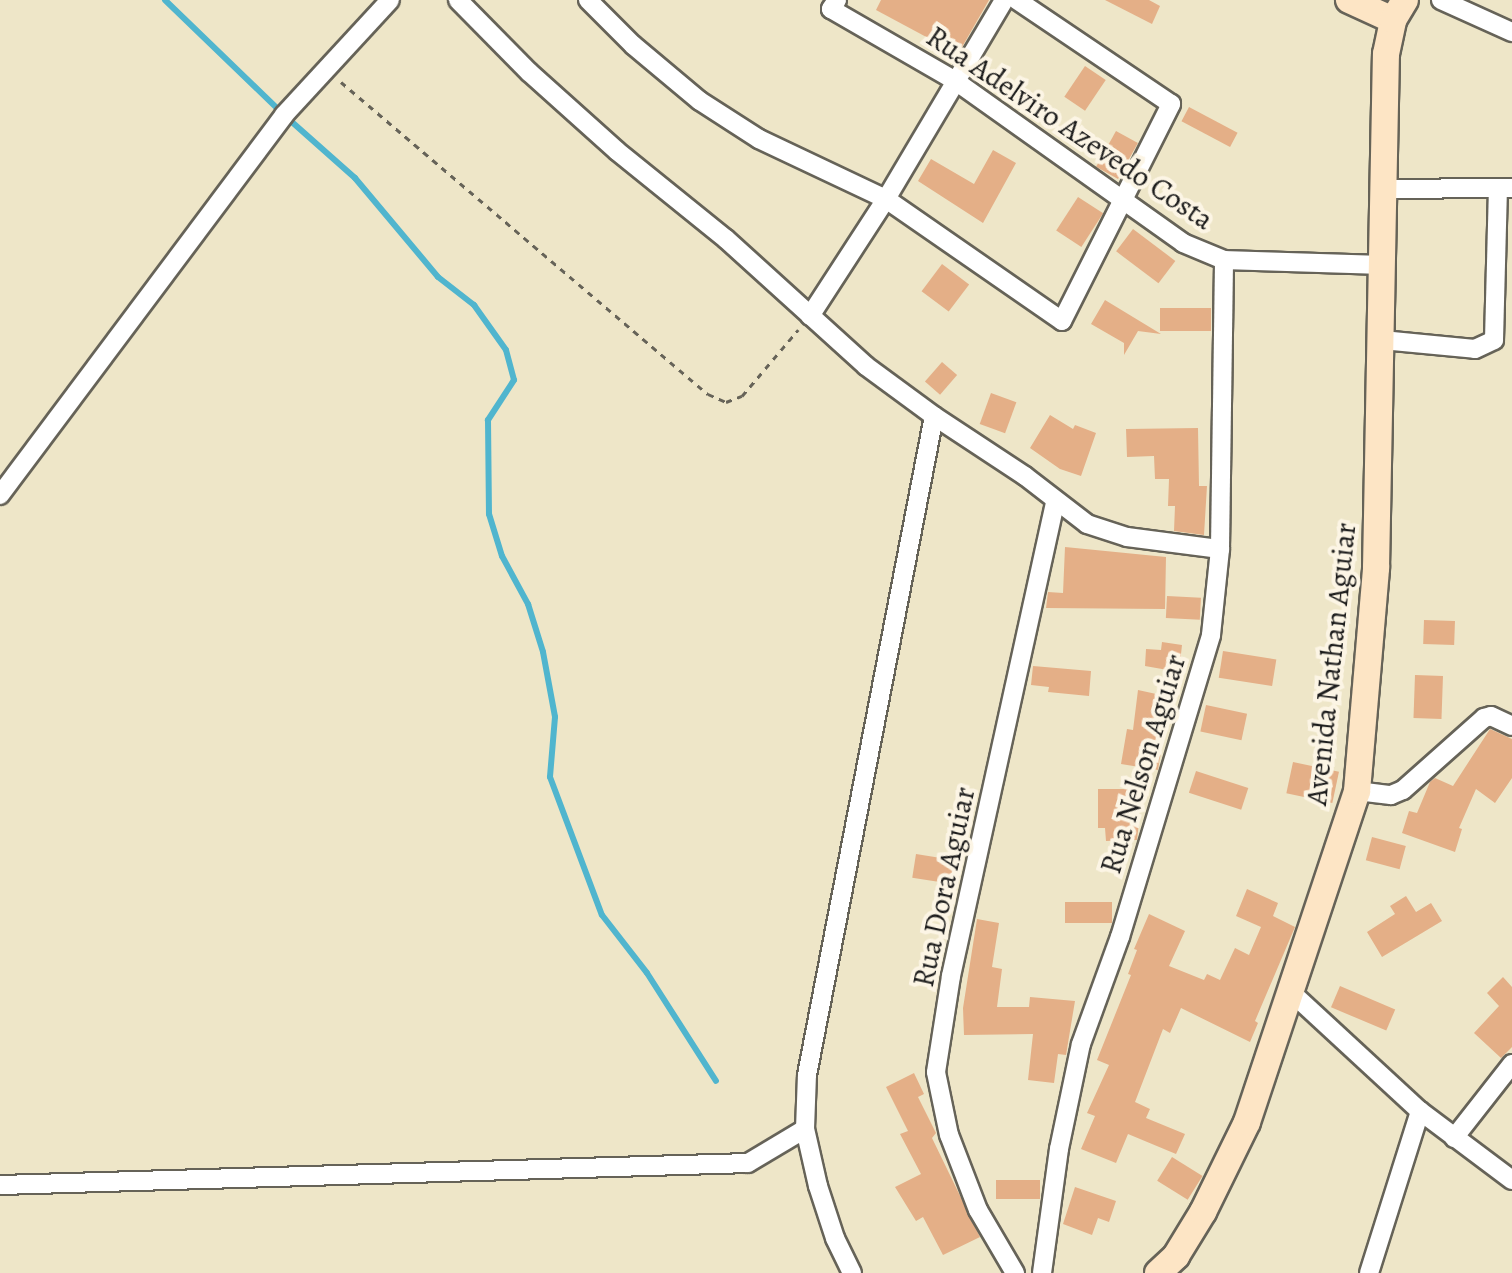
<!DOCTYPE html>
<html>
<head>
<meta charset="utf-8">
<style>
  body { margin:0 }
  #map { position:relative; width:1512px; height:1273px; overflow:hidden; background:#eee6c8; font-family:Alegreya,serif }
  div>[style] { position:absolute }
  .stream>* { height:6px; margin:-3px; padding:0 3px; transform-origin:3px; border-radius:3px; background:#50b5ce }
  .building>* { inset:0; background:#e4af87; transform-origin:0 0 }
  .path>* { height:3px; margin-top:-1.5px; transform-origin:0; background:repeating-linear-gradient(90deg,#666358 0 6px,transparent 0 12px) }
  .roads { filter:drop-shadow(2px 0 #666358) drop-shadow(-2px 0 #666358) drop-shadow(0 2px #666358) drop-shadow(0 -2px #666358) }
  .street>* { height:18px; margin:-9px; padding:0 9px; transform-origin:9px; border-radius:9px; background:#fff }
  .secondary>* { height:26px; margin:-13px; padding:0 13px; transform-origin:13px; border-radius:13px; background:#fde5c5 }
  span { translate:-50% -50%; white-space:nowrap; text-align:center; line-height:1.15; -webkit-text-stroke:8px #fcf5e5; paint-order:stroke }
  .street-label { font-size:30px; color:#1c1c1c }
</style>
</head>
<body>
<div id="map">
  <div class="stream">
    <i style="left:165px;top:0;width:165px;rotate:44deg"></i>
    <i style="left:284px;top:115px;width:95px;rotate:41.6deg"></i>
    <i style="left:355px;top:178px;width:129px;rotate:50deg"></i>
    <i style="left:438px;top:277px;width:46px;rotate:37.9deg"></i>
    <i style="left:474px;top:305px;width:55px;rotate:54.6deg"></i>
    <i style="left:506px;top:350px;width:31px;rotate:75deg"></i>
    <i style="left:514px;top:380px;width:48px;rotate:123deg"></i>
    <i style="left:488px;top:420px;width:94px;rotate:89.4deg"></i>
    <i style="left:489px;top:514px;width:44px;rotate:72.8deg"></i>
    <i style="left:502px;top:556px;width:55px;rotate:61.6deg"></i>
    <i style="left:528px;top:604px;width:50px;rotate:72.6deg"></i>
    <i style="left:543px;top:652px;width:66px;rotate:79.5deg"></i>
    <i style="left:555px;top:717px;width:60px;rotate:94.8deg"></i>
    <i style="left:550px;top:777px;width:147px;rotate:69.4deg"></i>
    <i style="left:602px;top:915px;width:73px;rotate:52.2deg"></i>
    <i style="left:647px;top:973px;width:128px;rotate:57.4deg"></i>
  </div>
  <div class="building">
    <i style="clip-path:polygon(881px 0,989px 0,958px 54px,876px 10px)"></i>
    <i style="clip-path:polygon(1105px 0,1149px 0,1160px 6px,1152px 24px)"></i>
    <i style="left:1085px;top:66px;width:25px;height:37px;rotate:34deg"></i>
    <i style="left:1189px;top:107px;width:55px;height:16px;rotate:28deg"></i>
    <i style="left:1116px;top:131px;width:25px;height:41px;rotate:29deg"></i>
    <i style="clip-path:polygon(993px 150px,1016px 163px,983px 223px,918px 181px,931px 159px,974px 184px)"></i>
    <i style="left:1078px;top:197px;width:30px;height:40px;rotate:33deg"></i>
    <i style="left:1133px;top:229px;width:53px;height:28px;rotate:37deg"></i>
    <i style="left:942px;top:264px;width:34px;height:34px;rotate:37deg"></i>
    <i style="clip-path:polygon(1105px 300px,1161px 334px,1138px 331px,1124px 355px,1124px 343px,1091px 324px)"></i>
    <i style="left:1211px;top:308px;width:23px;height:51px;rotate:90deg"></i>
    <i style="left:942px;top:362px;width:20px;height:26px;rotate:41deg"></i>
    <i style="left:991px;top:393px;width:27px;height:33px;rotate:20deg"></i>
    <i style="clip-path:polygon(1050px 415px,1073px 429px,1075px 425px,1096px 433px,1081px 476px,1060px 469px,1030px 448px)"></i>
    <i style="clip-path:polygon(1198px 428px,1199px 486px,1207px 486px,1204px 535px,1174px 531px,1175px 506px,1168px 506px,1169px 479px,1155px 479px,1154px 456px,1127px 457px,1126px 429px)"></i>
    <i style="clip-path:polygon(1065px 547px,1166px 557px,1165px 609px,1046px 608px,1048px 592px,1063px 593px)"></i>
    <i style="left:1167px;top:596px;width:34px;height:22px;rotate:3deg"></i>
    <i style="left:1424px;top:620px;width:31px;height:24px;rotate:2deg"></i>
    <i style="clip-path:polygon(1162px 642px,1182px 645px,1179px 672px,1145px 666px,1146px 649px,1161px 650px)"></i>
    <i style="left:1223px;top:651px;width:54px;height:27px;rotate:9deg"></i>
    <i style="clip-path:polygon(1033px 666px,1091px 671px,1089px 696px,1048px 692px,1049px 687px,1031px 685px)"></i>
    <i style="left:1415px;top:675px;width:28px;height:43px;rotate:2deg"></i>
    <i style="clip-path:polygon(1138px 690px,1170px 697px,1158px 770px,1121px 764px,1127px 729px,1133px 730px)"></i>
    <i style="left:1206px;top:705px;width:42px;height:27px;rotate:12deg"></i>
    <i style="clip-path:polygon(1490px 729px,1512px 739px,1512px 778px,1495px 803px,1476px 789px,1459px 828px,1462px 829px,1455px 852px,1402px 833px,1409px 811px,1417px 813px,1430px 782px,1435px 778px,1453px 786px)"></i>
    <i style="left:1293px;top:762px;width:47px;height:32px;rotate:12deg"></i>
    <i style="left:1196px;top:771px;width:55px;height:23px;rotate:18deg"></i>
    <i style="clip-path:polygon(1098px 789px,1130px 789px,1130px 814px,1140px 814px,1137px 840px,1106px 841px,1105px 828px,1098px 828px)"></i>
    <i style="left:1372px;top:837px;width:35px;height:24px;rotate:15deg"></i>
    <i style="left:916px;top:854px;width:44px;height:24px;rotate:9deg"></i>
    <i style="clip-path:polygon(1247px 889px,1278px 903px,1273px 916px,1295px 927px,1255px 1021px,1258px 1023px,1250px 1042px,1181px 1008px,1170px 1033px,1163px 1029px,1135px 1102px,1150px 1109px,1146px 1118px,1185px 1134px,1176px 1154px,1128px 1134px,1116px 1163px,1081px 1149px,1095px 1116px,1087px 1113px,1109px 1065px,1097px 1060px,1131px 975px,1128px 974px,1137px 950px,1134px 949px,1149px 914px,1185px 931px,1169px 966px,1204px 980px,1207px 974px,1220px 980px,1235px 948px,1249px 955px,1261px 927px,1236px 916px)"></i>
    <i style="clip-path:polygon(1406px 896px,1416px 912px,1431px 903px,1442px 921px,1382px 957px,1367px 932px,1395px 914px,1390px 906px)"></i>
    <i style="left:1112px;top:902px;width:21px;height:47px;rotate:90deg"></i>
    <i style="clip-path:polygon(977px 919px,999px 923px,992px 967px,1002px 969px,997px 1007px,1029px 1007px,1030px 997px,1075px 1001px,1066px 1055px,1058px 1054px,1054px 1083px,1028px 1080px,1033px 1034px,964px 1035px,963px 1008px)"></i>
    <i style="clip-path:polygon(1503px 977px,1512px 987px,1512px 1047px,1501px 1058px,1474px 1033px,1499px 1006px,1487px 993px)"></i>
    <i style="left:1340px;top:986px;width:60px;height:23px;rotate:23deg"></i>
    <i style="clip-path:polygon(914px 1073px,924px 1094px,918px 1097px,936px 1133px,932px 1138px,980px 1237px,943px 1255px,923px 1217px,916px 1221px,895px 1187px,921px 1174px,900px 1134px,908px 1131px,886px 1087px)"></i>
    <i style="left:1172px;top:1157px;width:36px;height:28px;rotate:32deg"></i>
    <i style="left:1040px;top:1180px;width:19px;height:44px;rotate:90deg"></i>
    <i style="clip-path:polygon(1075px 1187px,1116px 1201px,1109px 1222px,1098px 1218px,1092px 1235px,1063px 1224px)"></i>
  </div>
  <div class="path">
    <i style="left:341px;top:82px;width:482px;rotate:40.4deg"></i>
    <i style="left:708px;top:394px;width:20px;rotate:24deg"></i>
    <i style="left:726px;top:402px;width:17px;rotate:-21deg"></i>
    <i style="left:742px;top:396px;width:87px;rotate:-49.7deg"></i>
  </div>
  <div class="roads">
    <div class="street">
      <i style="left:458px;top:0;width:101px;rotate:45.4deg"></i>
      <i style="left:529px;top:72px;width:118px;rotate:41.9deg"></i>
      <i style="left:617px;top:151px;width:140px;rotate:38.9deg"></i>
      <i style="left:726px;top:239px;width:189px;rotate:42.2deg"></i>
      <i style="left:866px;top:366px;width:84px;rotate:36.3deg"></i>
      <i style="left:934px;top:416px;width:109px;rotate:33.4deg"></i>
      <i style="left:1025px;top:476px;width:78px;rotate:37.7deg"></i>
      <i style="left:1087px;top:524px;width:42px;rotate:18deg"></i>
      <i style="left:1127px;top:537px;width:94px;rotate:7.4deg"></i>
      <i style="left:588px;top:0;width:64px;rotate:45deg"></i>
      <i style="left:633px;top:45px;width:87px;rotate:39.9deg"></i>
      <i style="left:700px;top:101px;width:70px;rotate:32.8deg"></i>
      <i style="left:759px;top:139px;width:140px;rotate:25.3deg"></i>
      <i style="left:886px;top:199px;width:214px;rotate:34.7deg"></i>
      <i style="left:1062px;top:321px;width:243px;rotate:-63.3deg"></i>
      <i style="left:1171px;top:104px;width:186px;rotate:-146deg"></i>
      <i style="left:837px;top:0;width:11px;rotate:124deg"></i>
      <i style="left:831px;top:9px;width:142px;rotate:30deg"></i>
      <i style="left:954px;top:80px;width:281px;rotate:35.4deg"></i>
      <i style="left:1183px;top:243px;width:44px;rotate:22.5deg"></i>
      <i style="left:1224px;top:260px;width:158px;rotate:1.8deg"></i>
      <i style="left:1441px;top:0;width:78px;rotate:24.3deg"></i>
      <i style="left:1385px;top:189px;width:127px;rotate:-0.5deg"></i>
      <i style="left:810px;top:316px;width:140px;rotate:-57deg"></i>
      <i style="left:886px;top:199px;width:231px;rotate:-59.3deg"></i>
      <i style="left:1382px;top:340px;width:93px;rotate:5.5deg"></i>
      <i style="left:1475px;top:349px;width:21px;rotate:-25deg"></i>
      <i style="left:1494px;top:340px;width:151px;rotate:-88.5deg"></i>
      <i style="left:0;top:495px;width:474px;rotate:-53.2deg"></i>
      <i style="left:284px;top:115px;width:156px;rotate:-47.3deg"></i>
      <i style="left:1357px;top:791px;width:34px;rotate:7deg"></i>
      <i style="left:1391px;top:795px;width:13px;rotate:-23deg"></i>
      <i style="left:1403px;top:790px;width:108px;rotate:-41.6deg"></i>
      <i style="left:1484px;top:718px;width:7px;rotate:-16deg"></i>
      <i style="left:1491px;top:716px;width:23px;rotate:25deg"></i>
      <i style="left:1292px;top:993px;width:174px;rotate:42.7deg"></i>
      <i style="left:1420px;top:1111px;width:115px;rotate:36.9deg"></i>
      <i style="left:1454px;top:1138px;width:94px;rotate:-51.9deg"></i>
      <i style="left:0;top:1185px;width:748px;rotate:-1.68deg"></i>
      <i style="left:748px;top:1163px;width:66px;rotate:-30.8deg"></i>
      <i style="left:852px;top:1273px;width:39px;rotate:-116deg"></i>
      <i style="left:835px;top:1238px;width:55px;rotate:-108.1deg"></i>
      <i style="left:818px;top:1186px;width:58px;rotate:-102.8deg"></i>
      <i style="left:805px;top:1129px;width:54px;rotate:-87.9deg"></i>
      <i style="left:807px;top:1075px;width:671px;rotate:-79.09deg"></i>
      <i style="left:1015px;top:1273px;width:73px;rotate:-120.4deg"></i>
      <i style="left:978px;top:1210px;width:80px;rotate:-111.1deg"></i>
      <i style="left:949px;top:1135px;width:64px;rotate:-101.7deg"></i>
      <i style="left:936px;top:1072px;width:97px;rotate:-81.1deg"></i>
      <i style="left:951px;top:976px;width:484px;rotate:-77.6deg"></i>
      <i style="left:1042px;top:1273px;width:125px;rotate:-82.2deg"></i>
      <i style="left:1059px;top:1149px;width:107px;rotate:-78.2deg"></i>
      <i style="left:1081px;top:1044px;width:114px;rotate:-70deg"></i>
      <i style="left:1120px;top:937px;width:315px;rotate:-73.2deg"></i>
      <i style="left:1211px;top:635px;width:86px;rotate:-84deg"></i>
      <i style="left:1220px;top:549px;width:289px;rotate:-89.2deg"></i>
      <i style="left:1369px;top:1273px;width:170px;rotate:-72.5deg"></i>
    </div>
    <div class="secondary">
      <i style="left:1349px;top:0;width:48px;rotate:24.4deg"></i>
      <i style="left:1158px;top:1273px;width:25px;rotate:-43deg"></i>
      <i style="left:1176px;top:1256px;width:52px;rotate:-58.5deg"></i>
      <i style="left:1203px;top:1212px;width:100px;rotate:-63.9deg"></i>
      <i style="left:1247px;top:1122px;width:349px;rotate:-71.6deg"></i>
      <i style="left:1357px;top:791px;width:224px;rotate:-85.1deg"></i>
      <i style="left:1376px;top:568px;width:514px;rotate:-88.89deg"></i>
      <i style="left:1386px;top:54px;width:35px;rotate:-78deg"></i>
      <i style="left:1393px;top:20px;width:23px;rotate:-59deg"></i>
    </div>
  </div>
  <div class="street-label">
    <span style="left:1070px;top:128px;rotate:34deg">Rua Adelviro Azevedo Costa</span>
    <span style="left:1331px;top:664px;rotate:-84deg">Avenida Nathan Aguiar</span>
    <span style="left:1143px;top:764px;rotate:-73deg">Rua Nelson Aguiar</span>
    <span style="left:944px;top:887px;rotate:-78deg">Rua Dora Aguiar</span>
  </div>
</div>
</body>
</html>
